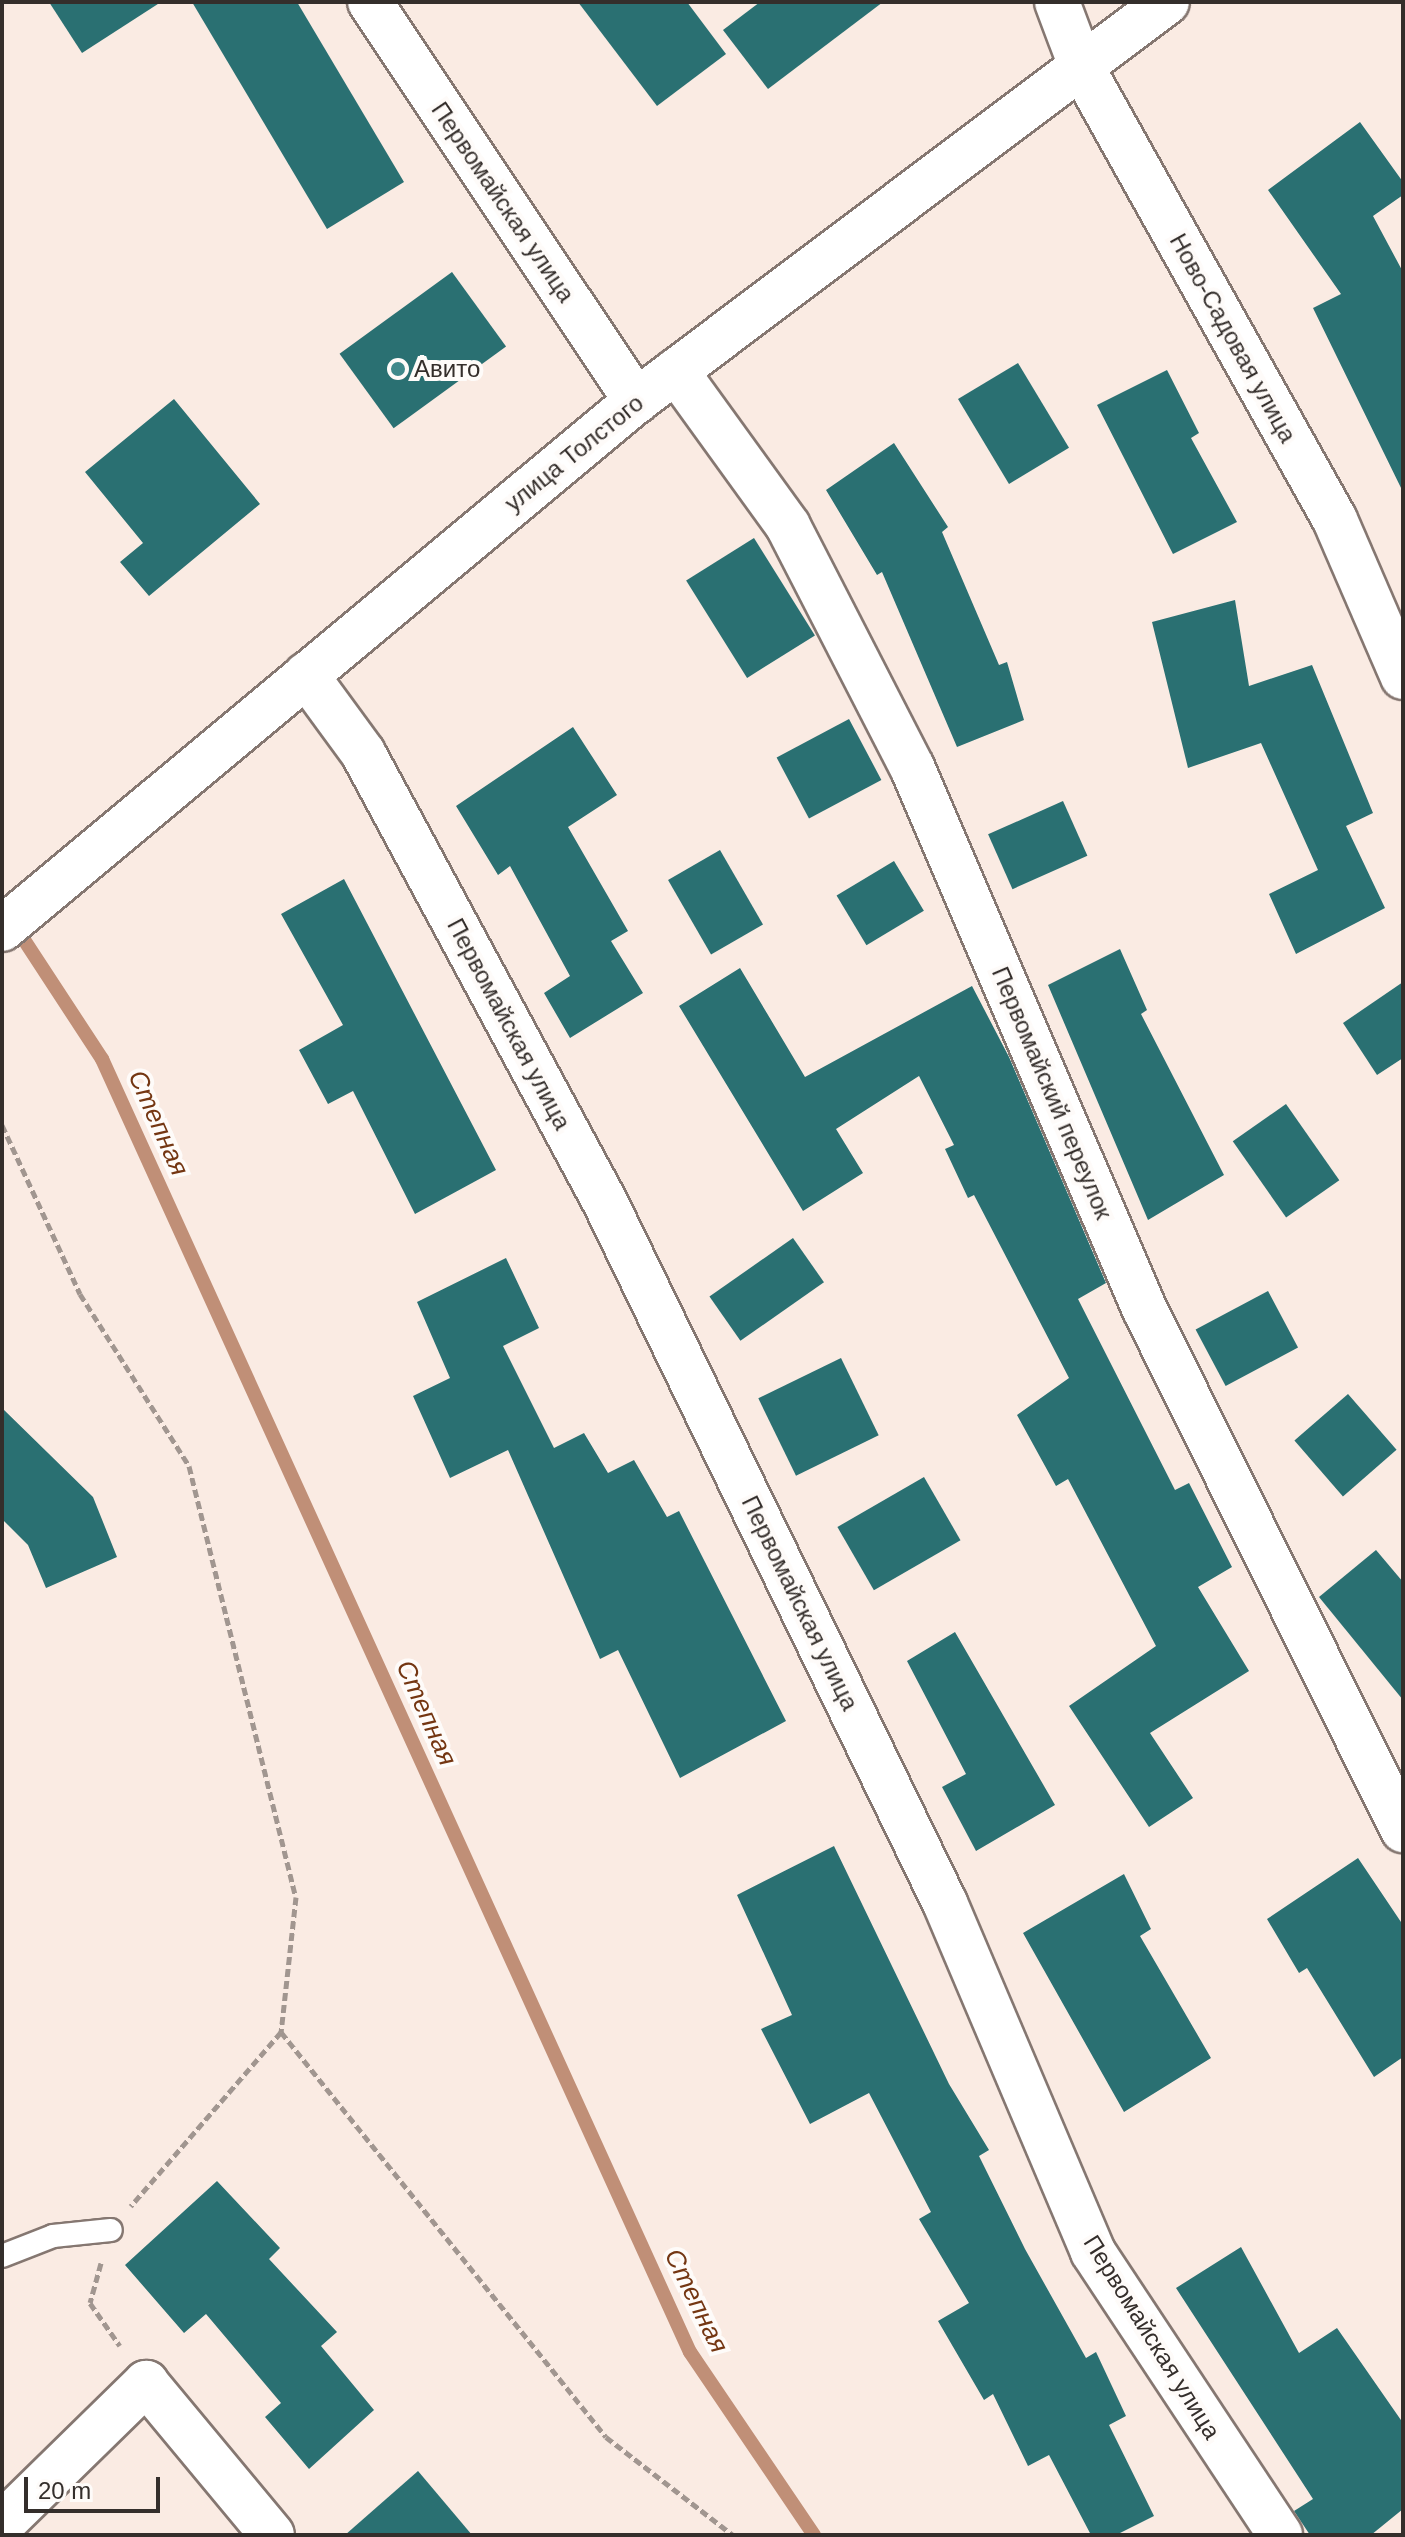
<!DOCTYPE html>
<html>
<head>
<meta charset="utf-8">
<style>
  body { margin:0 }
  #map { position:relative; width:1405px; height:2537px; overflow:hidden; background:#faebe3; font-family:Helvetica,sans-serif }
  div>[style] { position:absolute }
  .stream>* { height:14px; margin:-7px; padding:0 7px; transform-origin:7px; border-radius:7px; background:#c08f77 }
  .building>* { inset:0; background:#2a7072; transform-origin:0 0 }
  .path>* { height:5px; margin-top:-2.5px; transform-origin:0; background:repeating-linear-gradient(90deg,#a19690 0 8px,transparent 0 12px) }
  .roads { filter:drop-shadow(2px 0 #857771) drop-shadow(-2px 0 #857771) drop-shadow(0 2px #857771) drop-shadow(0 -2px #857771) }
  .lane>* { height:22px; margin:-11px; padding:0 11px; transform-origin:11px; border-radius:11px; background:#fff }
  .street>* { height:44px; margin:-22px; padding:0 22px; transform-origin:22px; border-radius:22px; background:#fff }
  .secondary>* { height:44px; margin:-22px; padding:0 22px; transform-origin:22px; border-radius:22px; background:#fff }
  .dots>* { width:22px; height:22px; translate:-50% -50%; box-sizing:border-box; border:4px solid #fefbf9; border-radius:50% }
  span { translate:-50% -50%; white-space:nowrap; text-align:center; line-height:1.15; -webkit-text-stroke:8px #fefbf9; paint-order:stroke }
  .street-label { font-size:24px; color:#342e2b }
  .poi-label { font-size:24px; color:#342e2b }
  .left { translate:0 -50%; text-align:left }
  .water-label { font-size:26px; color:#743612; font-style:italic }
  .frame { position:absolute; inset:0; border:4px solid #342e2b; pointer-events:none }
  .scale { position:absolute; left:24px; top:2477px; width:136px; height:36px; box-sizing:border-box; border:4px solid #342e2b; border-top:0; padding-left:10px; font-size:24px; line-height:28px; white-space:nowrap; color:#342e2b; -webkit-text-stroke:6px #fefbf9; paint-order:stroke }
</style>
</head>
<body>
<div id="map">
  <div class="stream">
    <i style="left:13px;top:923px;width:163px;rotate:56.8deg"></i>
    <i style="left:102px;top:1059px;width:1420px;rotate:65.55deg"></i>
    <i style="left:690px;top:2352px;width:221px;rotate:55.9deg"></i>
  </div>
  <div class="building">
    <i style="clip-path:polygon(49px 2px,161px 2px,82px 53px)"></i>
    <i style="clip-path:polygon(192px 2px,297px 2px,404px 182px,327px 229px)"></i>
    <i style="clip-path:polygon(578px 2px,687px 2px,726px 54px,657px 106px)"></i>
    <i style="clip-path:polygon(760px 2px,883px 2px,768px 89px,723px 30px)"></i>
    <i style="clip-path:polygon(1360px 122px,1403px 182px,1403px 195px,1373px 216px,1403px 272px,1403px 492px,1313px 308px,1341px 294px,1268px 190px)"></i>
    <i style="left:452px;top:272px;width:92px;height:139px;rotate:54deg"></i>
    <i style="left:1018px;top:363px;width:99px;height:70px;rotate:59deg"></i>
    <i style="clip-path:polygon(1167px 370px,1199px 433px,1191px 438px,1237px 522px,1173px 554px,1097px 405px)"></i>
    <i style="clip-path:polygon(174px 399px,260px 504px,149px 596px,120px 562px,143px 543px,85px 472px)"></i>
    <i style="clip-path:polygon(894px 443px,948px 527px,942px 532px,999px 665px,1007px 662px,1024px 720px,957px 747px,882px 572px,877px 575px,826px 490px)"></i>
    <i style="left:754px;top:538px;width:115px;height:80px;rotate:58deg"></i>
    <i style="clip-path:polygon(1235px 600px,1249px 686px,1312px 665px,1373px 813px,1346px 826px,1385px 908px,1296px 954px,1269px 894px,1318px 870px,1261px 743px,1188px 768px,1152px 622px)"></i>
    <i style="left:849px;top:719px;width:69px;height:82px;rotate:62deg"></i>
    <i style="clip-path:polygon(573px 727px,617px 795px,568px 827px,628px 931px,611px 941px,643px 993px,570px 1038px,544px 993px,570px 976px,510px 866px,498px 875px,456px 806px)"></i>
    <i style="left:1063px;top:801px;width:60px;height:82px;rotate:66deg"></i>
    <i style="left:720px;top:850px;width:86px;height:60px;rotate:60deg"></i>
    <i style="left:894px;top:861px;width:58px;height:67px;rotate:59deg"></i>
    <i style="clip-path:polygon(344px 879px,496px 1170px,415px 1214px,353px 1091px,328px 1104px,299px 1050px,343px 1025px,281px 914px)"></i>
    <i style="clip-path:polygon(1120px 949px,1147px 1010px,1141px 1014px,1224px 1175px,1148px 1220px,1048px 985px)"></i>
    <i style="clip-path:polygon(740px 968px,805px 1077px,972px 986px,1009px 1057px,1106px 1283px,1078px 1299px,1175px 1490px,1189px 1483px,1232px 1567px,1198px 1587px,1249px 1671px,1150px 1733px,1193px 1798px,1149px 1827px,1069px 1706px,1156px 1646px,1068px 1479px,1056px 1486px,1017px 1415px,1069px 1378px,974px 1195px,968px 1198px,945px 1149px,954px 1145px,919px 1076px,836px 1129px,863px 1173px,803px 1211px,679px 1006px)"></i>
    <i style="clip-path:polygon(1403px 982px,1403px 1058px,1377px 1075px,1343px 1023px)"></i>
    <i style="left:1286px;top:1104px;width:93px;height:65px;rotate:55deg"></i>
    <i style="left:793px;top:1238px;width:54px;height:102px;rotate:55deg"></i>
    <i style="clip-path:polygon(506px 1258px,539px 1328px,503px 1346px,554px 1448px,584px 1433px,608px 1473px,634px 1460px,667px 1517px,679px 1511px,786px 1721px,680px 1778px,618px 1650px,600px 1659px,508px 1450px,450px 1478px,413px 1396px,450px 1378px,417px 1302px)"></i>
    <i style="left:1268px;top:1291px;width:64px;height:82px;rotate:62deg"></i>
    <i style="left:841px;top:1358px;width:86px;height:92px;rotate:64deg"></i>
    <i style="left:1348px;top:1394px;width:74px;height:71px;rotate:49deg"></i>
    <i style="clip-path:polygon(2px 1408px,93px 1497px,117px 1557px,46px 1588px,28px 1545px,2px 1519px)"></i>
    <i style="left:924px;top:1477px;width:73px;height:100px;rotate:60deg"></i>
    <i style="clip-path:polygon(1376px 1550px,1403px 1582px,1403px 1700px,1319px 1597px)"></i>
    <i style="clip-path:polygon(955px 1632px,1055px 1805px,976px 1851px,942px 1787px,966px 1774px,907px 1661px)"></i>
    <i style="clip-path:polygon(834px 1846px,949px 2084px,989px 2150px,979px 2156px,1025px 2249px,1086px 2358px,1096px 2352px,1126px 2416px,1109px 2425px,1154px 2516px,1116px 2535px,1091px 2535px,1049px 2455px,1028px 2466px,993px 2394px,984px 2400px,938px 2321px,969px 2303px,919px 2219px,931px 2212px,869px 2093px,810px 2124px,761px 2029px,792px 2015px,737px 1895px)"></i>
    <i style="clip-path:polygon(1358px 1858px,1403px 1925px,1403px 2057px,1374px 2077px,1307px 1968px,1299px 1973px,1267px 1919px)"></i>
    <i style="clip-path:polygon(1124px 1874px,1151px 1929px,1140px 1936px,1211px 2058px,1124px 2112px,1023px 1933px)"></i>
    <i style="clip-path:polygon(217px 2181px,280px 2248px,269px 2259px,337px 2332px,321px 2346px,374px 2410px,309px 2469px,265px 2417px,281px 2403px,206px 2314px,184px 2333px,125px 2265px)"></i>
    <i style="clip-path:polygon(1241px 2247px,1299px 2353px,1337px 2328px,1403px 2423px,1403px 2509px,1371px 2535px,1310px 2535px,1294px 2511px,1313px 2499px,1176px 2288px)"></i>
    <i style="clip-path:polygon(418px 2471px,472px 2535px,345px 2535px)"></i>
  </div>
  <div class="path">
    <i style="left:2px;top:1125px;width:186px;rotate:65.2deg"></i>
    <i style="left:80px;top:1294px;width:204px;rotate:57.6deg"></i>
    <i style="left:189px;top:1466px;width:444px;rotate:76.1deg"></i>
    <i style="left:296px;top:1897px;width:136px;rotate:96.3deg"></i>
    <i style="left:281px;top:2032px;width:230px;rotate:130.8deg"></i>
    <i style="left:281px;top:2032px;width:519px;rotate:51.25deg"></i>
    <i style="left:606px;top:2437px;width:160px;rotate:37.7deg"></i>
    <i style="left:101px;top:2263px;width:41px;rotate:105.4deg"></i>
    <i style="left:90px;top:2303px;width:52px;rotate:55.1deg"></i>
  </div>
  <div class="roads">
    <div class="lane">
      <i style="left:2px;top:2256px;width:55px;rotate:-21.4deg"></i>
      <i style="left:53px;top:2236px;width:58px;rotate:-5.9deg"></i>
    </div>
    <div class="street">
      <i style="left:370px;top:2px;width:480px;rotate:56.3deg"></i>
      <i style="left:1057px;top:2px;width:68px;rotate:69.4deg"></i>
      <i style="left:1081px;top:66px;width:520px;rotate:60.77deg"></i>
      <i style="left:1335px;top:520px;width:171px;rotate:66.6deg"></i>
      <i style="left:676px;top:371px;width:191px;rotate:54.1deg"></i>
      <i style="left:788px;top:526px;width:271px;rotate:62.8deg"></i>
      <i style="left:912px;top:767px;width:589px;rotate:66.79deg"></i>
      <i style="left:1144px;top:1308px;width:583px;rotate:63.61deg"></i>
      <i style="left:306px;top:675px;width:97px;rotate:53.8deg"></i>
      <i style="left:363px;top:753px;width:510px;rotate:61.68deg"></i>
      <i style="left:605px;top:1202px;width:779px;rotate:64.13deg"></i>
      <i style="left:945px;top:1903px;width:379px;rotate:67deg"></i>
      <i style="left:1093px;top:2252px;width:339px;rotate:56.5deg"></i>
      <i style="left:2px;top:2524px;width:202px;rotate:-44.4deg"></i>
      <i style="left:146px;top:2383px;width:197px;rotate:50.3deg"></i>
    </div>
    <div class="secondary">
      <i style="left:2px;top:929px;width:825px;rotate:-39.79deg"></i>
      <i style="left:636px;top:401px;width:664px;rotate:-36.92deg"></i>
    </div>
  </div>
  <div class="dots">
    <i style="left:398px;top:369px;background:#40898b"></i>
  </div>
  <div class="street-label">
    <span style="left:503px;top:202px;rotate:56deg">Первомайская улица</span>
    <span style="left:1233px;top:338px;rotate:61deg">Ново-Садовая улица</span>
    <span style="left:574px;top:453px;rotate:-39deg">улица Толстого</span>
    <span style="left:509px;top:1024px;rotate:62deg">Первомайская улица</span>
    <span style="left:1052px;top:1093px;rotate:67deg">Первомайский переулок</span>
    <span style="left:800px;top:1603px;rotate:64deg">Первомайская улица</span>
    <span style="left:1152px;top:2337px;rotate:58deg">Первомайская улица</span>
  </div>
  <div class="poi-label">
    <span class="left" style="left:414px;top:369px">Авито</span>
  </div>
  <div class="water-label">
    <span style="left:158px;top:1123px;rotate:66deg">Степная</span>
    <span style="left:426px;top:1713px;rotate:66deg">Степная</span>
    <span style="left:696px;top:2301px;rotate:64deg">Степная</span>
  </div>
  <div class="frame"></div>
  <div class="scale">20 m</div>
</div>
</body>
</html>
